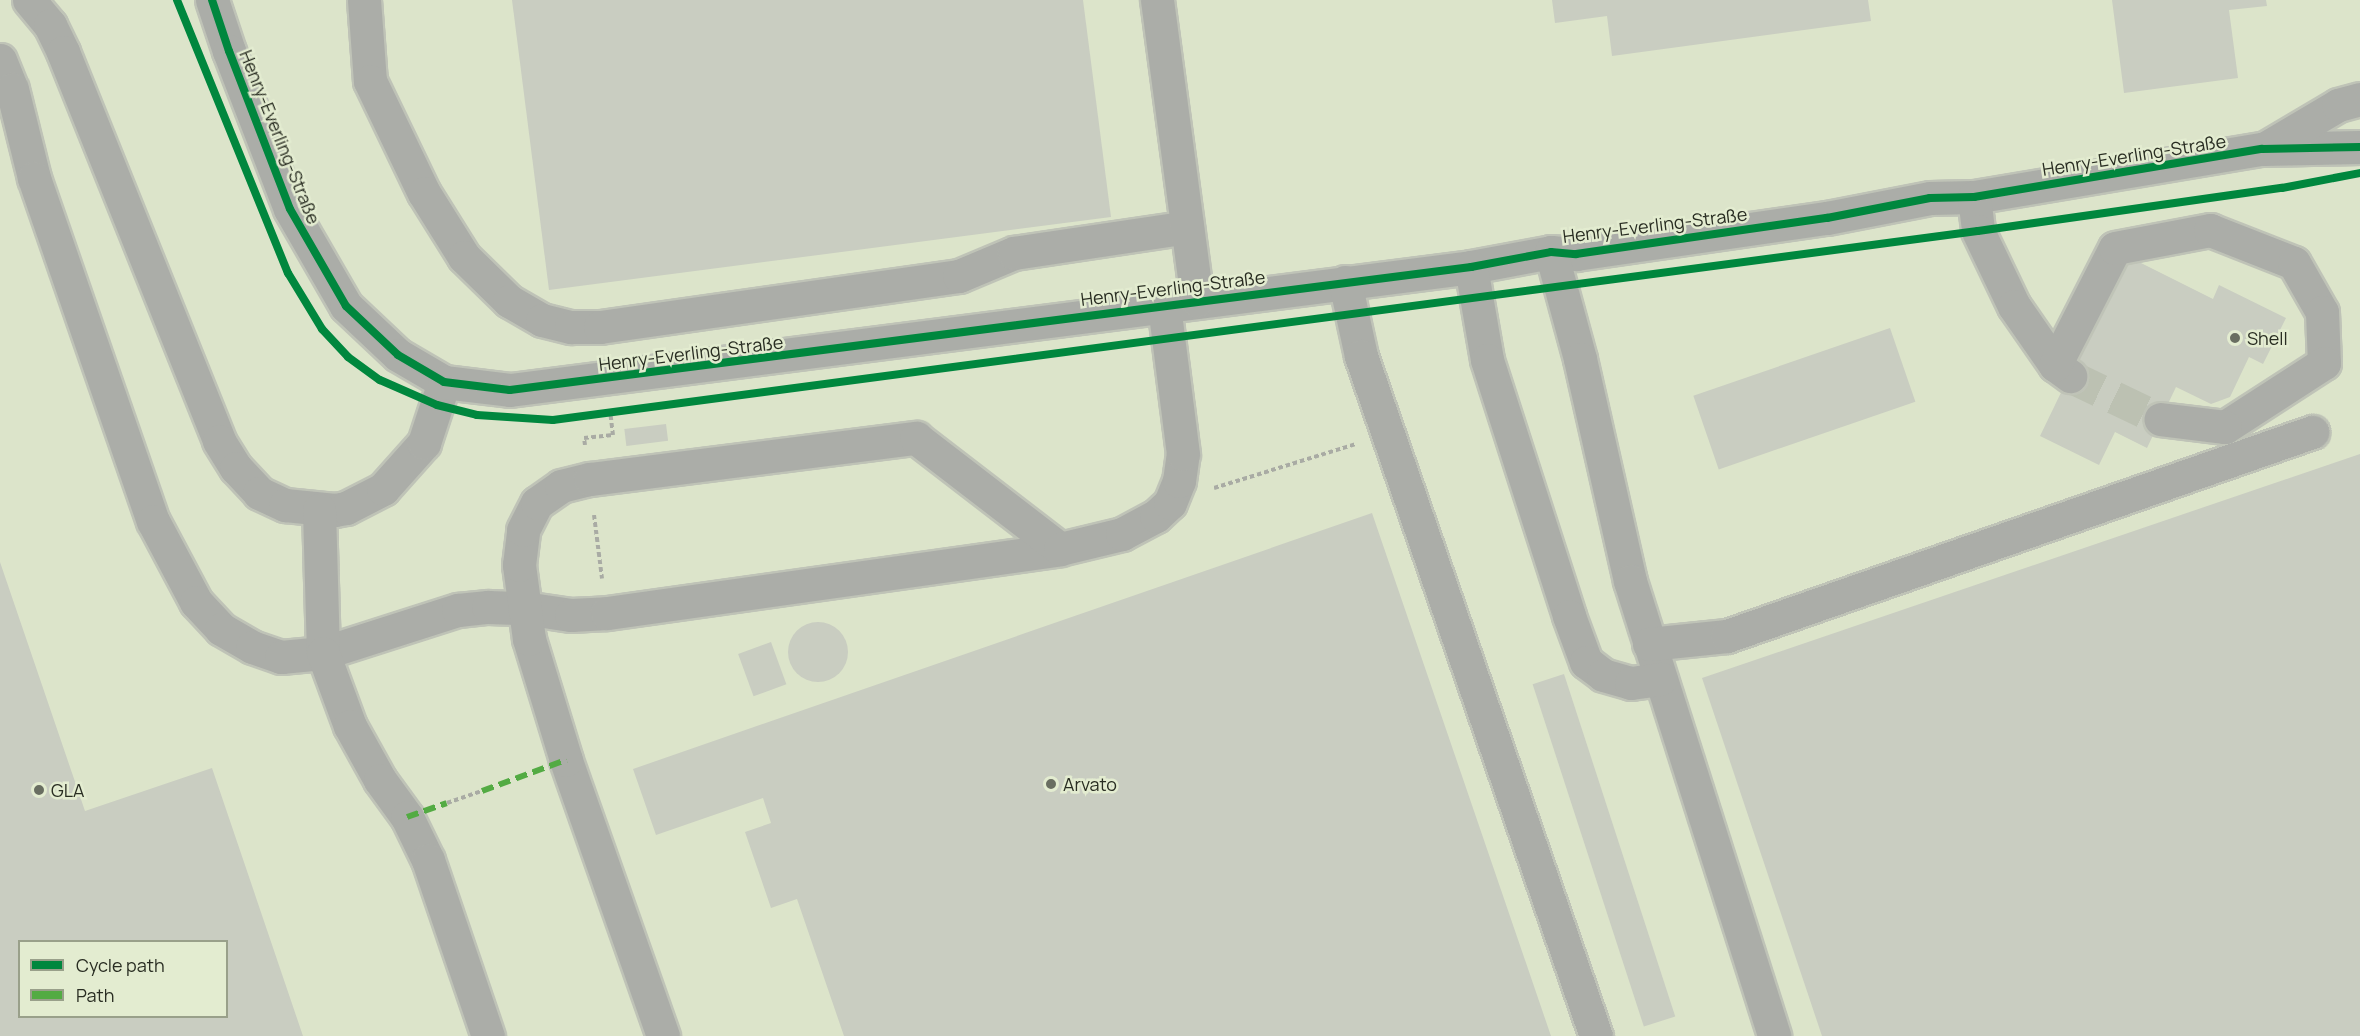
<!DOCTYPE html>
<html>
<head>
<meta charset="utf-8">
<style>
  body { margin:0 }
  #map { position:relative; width:2360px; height:1036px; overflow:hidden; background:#e1e6d6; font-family:Manrope,sans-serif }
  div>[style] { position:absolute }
  .built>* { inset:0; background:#dce4ca }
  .building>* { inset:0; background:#c9cdc1; transform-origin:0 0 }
  .round { border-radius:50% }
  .minor-tunnel>* { height:33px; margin-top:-16.5px; transform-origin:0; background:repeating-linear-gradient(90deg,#bcc1b2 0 33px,transparent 0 49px) }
  .path>* { height:4px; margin-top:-2px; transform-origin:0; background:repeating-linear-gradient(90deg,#a9aba4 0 4.5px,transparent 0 7.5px) }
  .roads { filter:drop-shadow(2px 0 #bfc3b7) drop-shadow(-2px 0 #bfc3b7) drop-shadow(0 2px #bfc3b7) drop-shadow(0 -2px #bfc3b7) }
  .minor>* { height:33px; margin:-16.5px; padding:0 16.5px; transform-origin:16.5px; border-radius:16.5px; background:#abada8 }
  .quiet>* { height:6px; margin-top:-3px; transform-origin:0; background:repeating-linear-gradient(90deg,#53ab43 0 12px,transparent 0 18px) }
  .cycleway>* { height:8px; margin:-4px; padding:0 4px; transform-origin:4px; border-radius:4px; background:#00873e }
  .dots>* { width:16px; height:16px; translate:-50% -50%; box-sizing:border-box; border:3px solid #e3ecd0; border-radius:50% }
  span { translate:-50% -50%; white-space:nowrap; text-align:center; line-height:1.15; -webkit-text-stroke:5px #e3ecd0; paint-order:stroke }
  .street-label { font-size:18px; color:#292d22 }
  .poi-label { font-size:18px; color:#292d22 }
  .left { translate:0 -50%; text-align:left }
  .legend { position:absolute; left:18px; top:940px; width:210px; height:78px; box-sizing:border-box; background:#e3ecd0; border:2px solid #99a08a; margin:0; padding:8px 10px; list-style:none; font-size:18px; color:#292d22 }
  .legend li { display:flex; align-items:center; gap:12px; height:30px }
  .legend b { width:30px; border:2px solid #99a08a }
</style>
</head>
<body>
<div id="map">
  <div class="built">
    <i style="clip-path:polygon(evenodd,0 0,2360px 0,2360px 1036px,0 1036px,0 0,20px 942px,226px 942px,226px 1016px,20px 1016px,20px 942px)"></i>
  </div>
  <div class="building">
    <i style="clip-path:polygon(512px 0,1083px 0,1111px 217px,549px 290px)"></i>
    <i style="clip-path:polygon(1552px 0,1868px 0,1871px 21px,1612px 56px,1607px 16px,1555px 23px)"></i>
    <i style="clip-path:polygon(2112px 0,2266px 0,2267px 6px,2229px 10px,2238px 78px,2124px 93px)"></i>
    <i style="clip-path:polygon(2127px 256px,2213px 299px,2219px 285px,2286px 318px,2263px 364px,2249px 357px,2230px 397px,2211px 404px,2176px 387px,2147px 448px,2115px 432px,2099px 465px,2040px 436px)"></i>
    <i style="left:1890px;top:328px;width:78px;height:208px;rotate:71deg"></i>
    <i style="left:666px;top:424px;width:17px;height:42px;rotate:83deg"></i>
    <i style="clip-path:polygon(2360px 454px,2360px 1036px,1822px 1036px,1702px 678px)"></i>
    <i style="clip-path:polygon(1372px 513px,1551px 1036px,844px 1036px,797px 899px,771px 908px,745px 832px,771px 823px,763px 798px,656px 835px,633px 769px)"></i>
    <i style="clip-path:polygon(evenodd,0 562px,85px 811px,212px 768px,303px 1036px,0 1036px,0 562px,20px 942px,226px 942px,226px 1016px,20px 1016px,20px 942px)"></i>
    <i class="round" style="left:788px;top:622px;width:60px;height:60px"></i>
    <i style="left:771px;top:642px;width:45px;height:35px;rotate:70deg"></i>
    <i style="left:1564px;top:674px;width:360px;height:33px;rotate:72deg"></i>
  </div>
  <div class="minor-tunnel">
    <i style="left:2070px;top:376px;width:100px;rotate:25.5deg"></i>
  </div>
  <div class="path">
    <i style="left:585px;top:445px;width:7px;rotate:-98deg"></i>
    <i style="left:584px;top:438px;width:29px;rotate:-6deg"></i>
    <i style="left:613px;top:435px;width:23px;rotate:-97deg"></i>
    <i style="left:1214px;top:488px;width:149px;rotate:-17.2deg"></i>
    <i style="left:594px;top:515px;width:64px;rotate:82.8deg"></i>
    <i style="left:447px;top:803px;width:37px;rotate:-19deg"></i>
  </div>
  <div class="roads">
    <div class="minor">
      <i style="left:29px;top:0;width:33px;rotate:50deg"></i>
      <i style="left:50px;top:25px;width:30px;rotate:64deg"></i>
      <i style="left:63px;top:52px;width:419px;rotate:68.1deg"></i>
      <i style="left:219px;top:441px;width:32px;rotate:58deg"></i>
      <i style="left:236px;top:468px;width:34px;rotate:47deg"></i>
      <i style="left:259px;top:493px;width:29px;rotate:25deg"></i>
      <i style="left:285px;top:505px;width:50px;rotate:5.7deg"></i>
      <i style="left:335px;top:510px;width:11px;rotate:-10deg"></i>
      <i style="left:346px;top:508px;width:42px;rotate:-27.2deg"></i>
      <i style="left:383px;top:489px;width:62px;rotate:-48.3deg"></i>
      <i style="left:424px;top:443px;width:64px;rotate:-71.8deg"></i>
      <i style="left:212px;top:0;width:54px;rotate:71.6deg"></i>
      <i style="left:229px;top:51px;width:169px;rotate:68.9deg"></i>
      <i style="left:290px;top:209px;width:112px;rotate:60deg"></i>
      <i style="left:346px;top:306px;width:71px;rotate:43.3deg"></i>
      <i style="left:398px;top:355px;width:53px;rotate:30.4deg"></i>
      <i style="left:444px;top:382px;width:66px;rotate:6.9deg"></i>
      <i style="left:510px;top:390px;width:969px;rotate:-7.29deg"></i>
      <i style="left:1471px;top:267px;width:81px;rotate:-10.6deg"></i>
      <i style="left:1551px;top:252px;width:25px;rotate:5deg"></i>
      <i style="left:1576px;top:254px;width:254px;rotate:-8.2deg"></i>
      <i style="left:1827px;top:218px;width:105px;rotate:-11deg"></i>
      <i style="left:1930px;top:198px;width:44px;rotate:-1.3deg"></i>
      <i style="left:1974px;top:197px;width:292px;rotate:-9.5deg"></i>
      <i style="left:2262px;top:149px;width:98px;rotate:-1.2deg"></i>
      <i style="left:364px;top:0;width:81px;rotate:85.8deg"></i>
      <i style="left:370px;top:81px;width:124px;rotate:64.3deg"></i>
      <i style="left:424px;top:193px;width:75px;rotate:58deg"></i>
      <i style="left:464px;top:257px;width:63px;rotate:44.4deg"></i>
      <i style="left:509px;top:301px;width:38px;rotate:30deg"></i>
      <i style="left:542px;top:320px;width:30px;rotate:14deg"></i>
      <i style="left:571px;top:327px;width:29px"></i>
      <i style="left:600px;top:327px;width:363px;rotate:-8.1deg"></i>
      <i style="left:959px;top:276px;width:60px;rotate:-22.7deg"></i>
      <i style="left:1014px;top:253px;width:175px;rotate:-8.5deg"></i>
      <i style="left:1157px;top:0;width:303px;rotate:82.4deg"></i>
      <i style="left:0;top:60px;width:31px;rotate:68deg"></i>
      <i style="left:12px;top:89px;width:92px;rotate:76.1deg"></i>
      <i style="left:34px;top:178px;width:363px;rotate:70.9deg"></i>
      <i style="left:153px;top:521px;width:92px;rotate:62deg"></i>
      <i style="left:196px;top:602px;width:37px;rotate:47deg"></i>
      <i style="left:221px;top:629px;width:36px;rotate:30deg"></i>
      <i style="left:252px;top:647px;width:31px;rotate:19deg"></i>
      <i style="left:281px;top:657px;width:42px;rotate:-5.4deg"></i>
      <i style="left:323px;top:653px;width:142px;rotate:-17.7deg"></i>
      <i style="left:458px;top:610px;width:30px;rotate:-6deg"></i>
      <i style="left:488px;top:607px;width:36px;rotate:2deg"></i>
      <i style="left:524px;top:608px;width:48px;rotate:8.5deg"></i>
      <i style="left:571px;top:615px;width:36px;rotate:-3deg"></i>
      <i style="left:607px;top:613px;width:457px;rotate:-8deg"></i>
      <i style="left:2264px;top:149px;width:86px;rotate:-30.7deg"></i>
      <i style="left:2338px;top:105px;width:23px;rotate:-15deg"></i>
      <i style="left:1974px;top:197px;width:34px;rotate:83deg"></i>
      <i style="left:1978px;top:231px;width:83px;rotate:64.4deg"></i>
      <i style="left:2014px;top:306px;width:72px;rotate:55.2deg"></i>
      <i style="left:2055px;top:365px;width:19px;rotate:36deg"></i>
      <i style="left:1551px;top:252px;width:111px;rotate:74.8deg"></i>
      <i style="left:1580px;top:359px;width:228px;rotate:77.3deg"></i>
      <i style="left:1630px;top:581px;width:477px;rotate:72.4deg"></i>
      <i style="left:1471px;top:267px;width:94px;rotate:80.2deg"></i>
      <i style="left:1487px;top:360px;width:269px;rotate:72.2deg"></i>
      <i style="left:1569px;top:616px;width:49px;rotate:69.7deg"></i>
      <i style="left:1586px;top:662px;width:21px;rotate:37deg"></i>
      <i style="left:1603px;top:675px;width:29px;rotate:16deg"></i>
      <i style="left:1631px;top:683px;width:30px;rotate:-8deg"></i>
      <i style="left:1345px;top:282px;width:76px;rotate:77.8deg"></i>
      <i style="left:1361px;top:356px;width:719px;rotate:70.94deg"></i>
      <i style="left:2055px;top:365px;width:131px;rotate:-62.9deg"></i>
      <i style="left:2115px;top:248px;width:97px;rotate:-10.7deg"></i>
      <i style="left:2210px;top:230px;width:90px;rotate:21.4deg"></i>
      <i style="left:2294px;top:263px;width:56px;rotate:60.3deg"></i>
      <i style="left:2322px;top:312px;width:51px;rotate:87.8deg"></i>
      <i style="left:2324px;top:363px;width:118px;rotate:147.1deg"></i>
      <i style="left:2225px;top:427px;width:65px;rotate:-173deg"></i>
      <i style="left:319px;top:510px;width:143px;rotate:88.4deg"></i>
      <i style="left:323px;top:653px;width:78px;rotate:69.7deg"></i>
      <i style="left:350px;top:726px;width:62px;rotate:60.9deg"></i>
      <i style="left:380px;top:780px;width:46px;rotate:53.9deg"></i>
      <i style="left:407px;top:817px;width:48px;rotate:64deg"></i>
      <i style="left:428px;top:860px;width:186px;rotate:71.2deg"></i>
      <i style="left:1649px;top:644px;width:78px;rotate:-5.9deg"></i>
      <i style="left:1727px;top:636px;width:620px;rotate:-19.22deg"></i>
      <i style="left:663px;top:1036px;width:293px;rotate:-109.4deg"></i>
      <i style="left:566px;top:760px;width:127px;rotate:-107deg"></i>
      <i style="left:529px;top:639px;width:75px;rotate:-97.7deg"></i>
      <i style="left:519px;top:565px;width:35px;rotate:-83deg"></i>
      <i style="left:523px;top:530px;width:30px;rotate:-63deg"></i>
      <i style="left:537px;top:503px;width:29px;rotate:-35deg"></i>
      <i style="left:561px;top:486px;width:30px;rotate:-14deg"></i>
      <i style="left:590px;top:479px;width:329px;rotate:-7.2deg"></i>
      <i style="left:916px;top:438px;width:182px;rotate:37.6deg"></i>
      <i style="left:1060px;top:549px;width:64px;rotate:-13.6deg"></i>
      <i style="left:1122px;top:534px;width:38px;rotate:-28deg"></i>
      <i style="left:1156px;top:516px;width:19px;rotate:-43deg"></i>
      <i style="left:1170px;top:503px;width:24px;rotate:-68deg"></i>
      <i style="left:1179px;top:481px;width:27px;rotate:-82deg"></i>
      <i style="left:1183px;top:454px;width:150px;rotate:-97.3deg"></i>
    </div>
  </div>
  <div class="quiet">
    <i style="left:482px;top:791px;width:90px;rotate:-20.3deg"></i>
    <i style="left:407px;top:817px;width:42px;rotate:-19.3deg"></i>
  </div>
  <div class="cycleway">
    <i style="left:177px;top:0;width:295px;rotate:67.9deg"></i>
    <i style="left:288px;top:273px;width:66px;rotate:58.7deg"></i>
    <i style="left:322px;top:329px;width:38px;rotate:47deg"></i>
    <i style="left:348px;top:357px;width:39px;rotate:36deg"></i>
    <i style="left:380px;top:380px;width:62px;rotate:23.7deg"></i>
    <i style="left:437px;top:405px;width:41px;rotate:14deg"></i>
    <i style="left:477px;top:415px;width:76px;rotate:3.8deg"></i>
    <i style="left:553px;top:420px;width:1437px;rotate:-7.56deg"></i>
    <i style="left:1978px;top:231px;width:307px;rotate:-8.1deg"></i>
    <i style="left:2282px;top:188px;width:79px;rotate:-10.9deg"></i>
    <i style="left:212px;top:0;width:54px;rotate:71.6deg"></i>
    <i style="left:229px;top:51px;width:169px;rotate:68.9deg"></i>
    <i style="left:290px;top:209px;width:112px;rotate:60deg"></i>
    <i style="left:346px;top:306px;width:71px;rotate:43.3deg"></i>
    <i style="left:398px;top:355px;width:53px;rotate:30.4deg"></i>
    <i style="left:444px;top:382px;width:66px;rotate:6.9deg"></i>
    <i style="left:510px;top:390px;width:969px;rotate:-7.29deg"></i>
    <i style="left:1471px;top:267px;width:81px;rotate:-10.6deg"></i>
    <i style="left:1551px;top:252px;width:25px;rotate:5deg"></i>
    <i style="left:1576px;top:254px;width:254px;rotate:-8.2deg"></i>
    <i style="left:1827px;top:218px;width:105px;rotate:-11deg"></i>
    <i style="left:1930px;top:198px;width:44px;rotate:-1.3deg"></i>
    <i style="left:1974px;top:197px;width:292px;rotate:-9.5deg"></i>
    <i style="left:2262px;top:149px;width:98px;rotate:-1.2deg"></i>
  </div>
  <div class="dots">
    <i style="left:2235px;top:338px;background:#696e61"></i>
    <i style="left:1051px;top:784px;background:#696e61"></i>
    <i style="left:39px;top:790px;background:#696e61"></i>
  </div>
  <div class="street-label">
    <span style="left:280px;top:137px;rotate:68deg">Henry-Everling-Straße</span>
    <span style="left:2134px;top:155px;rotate:-9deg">Henry-Everling-Straße</span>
    <span style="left:1655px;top:225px;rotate:-7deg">Henry-Everling-Straße</span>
    <span style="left:1173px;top:288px;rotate:-7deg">Henry-Everling-Straße</span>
    <span style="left:691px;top:353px;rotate:-7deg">Henry-Everling-Straße</span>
  </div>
  <div class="poi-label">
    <span class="left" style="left:2247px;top:338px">Shell</span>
    <span class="left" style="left:1063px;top:784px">Arvato</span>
    <span class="left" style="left:51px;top:790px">GLA</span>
  </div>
  <ul class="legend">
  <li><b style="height:8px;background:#00873e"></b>Cycle path</li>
  <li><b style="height:8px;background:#53ab43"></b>Path</li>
  </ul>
</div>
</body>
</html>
